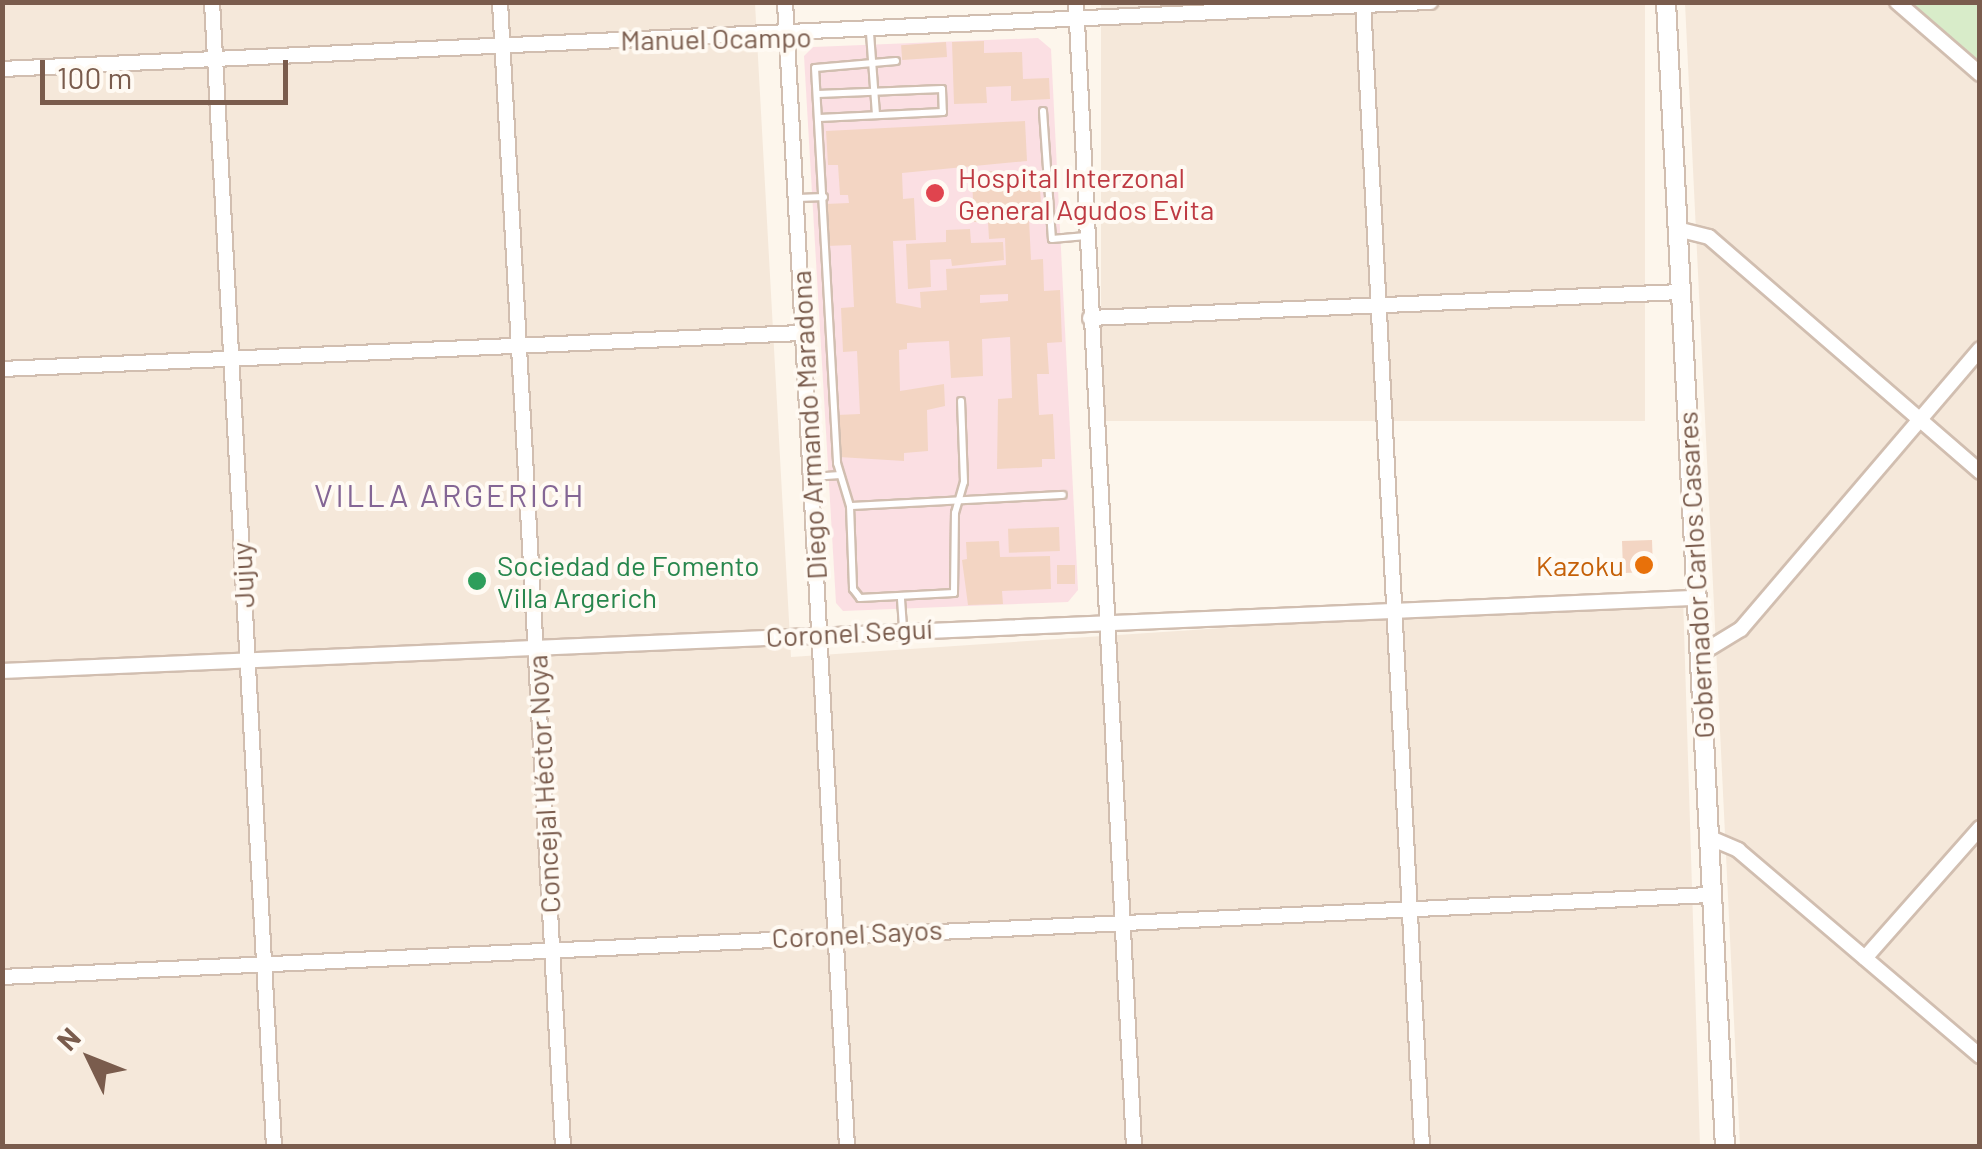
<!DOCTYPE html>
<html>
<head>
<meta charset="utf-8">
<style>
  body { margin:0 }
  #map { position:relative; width:1982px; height:1149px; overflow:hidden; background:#fdf6ec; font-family:Barlow,sans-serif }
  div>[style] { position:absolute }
  .residential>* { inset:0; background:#f5e8da; transform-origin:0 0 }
  .medical>* { inset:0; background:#fbdfe3 }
  .green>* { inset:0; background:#d8ecc9 }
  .building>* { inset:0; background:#f3d5c3; transform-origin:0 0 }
  .roads { filter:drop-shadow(2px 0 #d1beb0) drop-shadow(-2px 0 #d1beb0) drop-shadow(0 2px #d1beb0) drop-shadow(0 -2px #d1beb0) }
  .service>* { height:6px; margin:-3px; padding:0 3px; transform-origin:3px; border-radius:3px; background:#fff }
  .minor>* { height:14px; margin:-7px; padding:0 7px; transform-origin:7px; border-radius:7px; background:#fff }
  .tertiary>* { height:18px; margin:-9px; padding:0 9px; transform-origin:9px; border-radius:9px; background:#fff }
  .dots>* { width:28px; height:28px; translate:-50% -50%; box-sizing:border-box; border:5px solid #fffaf3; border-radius:50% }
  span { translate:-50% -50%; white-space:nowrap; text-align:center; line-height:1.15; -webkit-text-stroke:8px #fffaf3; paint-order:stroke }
  .street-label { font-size:28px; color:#7a5c4d }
  .health-label { font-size:28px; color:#be3a42 }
  .left { translate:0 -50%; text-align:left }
  .leisure-label { font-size:28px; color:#27864d }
  .food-label { font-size:28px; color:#c56008 }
  .right { translate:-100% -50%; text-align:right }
  .quarter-label { font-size:32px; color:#846695; letter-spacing:2.5px }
  .frame { position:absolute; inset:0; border:5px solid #7a5c4d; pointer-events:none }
  .north { position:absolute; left:40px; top:1009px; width:100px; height:100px; -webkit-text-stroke:8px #fffaf3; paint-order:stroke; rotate:313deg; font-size:28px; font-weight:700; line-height:40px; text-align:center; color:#7a5c4d }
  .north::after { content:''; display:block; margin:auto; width:35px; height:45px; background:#7a5c4d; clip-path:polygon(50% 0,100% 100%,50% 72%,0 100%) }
  .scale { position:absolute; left:40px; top:60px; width:248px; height:45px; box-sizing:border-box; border:5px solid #7a5c4d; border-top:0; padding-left:12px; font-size:30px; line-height:35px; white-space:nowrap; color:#7a5c4d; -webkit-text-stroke:8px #fffaf3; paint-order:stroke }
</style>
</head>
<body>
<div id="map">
  <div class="residential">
    <i style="clip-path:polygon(2px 3px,755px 3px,791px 657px,1683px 597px,1700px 1146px,3px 1146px)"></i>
    <i style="left:1101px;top:3px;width:544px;height:418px"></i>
    <i style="clip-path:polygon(1685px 3px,1979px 3px,1979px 1146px,1740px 1146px)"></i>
  </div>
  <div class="medical">
    <i style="clip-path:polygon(1038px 38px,1051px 49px,1078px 590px,1068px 602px,843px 611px,836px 603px,804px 56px,813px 47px)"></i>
  </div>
  <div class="green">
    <i style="clip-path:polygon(1912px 3px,1979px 3px,1979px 63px)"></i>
  </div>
  <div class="building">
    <i style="clip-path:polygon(984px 41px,984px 53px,1022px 52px,1023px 79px,1049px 78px,1050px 99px,1011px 101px,1011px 86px,986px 87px,987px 103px,954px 104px,952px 42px)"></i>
    <i style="left:946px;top:42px;width:15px;height:45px;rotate:86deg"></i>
    <i style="clip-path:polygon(evenodd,1025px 121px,1027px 161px,902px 173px,903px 199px,914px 198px,916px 240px,893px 241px,896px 303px,921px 308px,920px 292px,947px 290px,946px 269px,1006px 265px,1005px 238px,989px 239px,988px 222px,974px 222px,972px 178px,983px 177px,983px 171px,1039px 173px,1042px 218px,1029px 219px,1031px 260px,1043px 259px,1044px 291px,1060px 290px,1062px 342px,1047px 343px,1049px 374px,1037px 374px,1039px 415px,1053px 414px,1055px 459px,1042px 459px,1042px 467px,997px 469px,998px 399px,1012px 398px,1010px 337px,982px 339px,983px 376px,951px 378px,949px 341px,907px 343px,907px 349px,899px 350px,900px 391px,944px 384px,945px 406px,927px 410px,928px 451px,904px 453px,904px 461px,839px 457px,837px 415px,860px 414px,857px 351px,843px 352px,841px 308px,854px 307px,851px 245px,827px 246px,825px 204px,849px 203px,848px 195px,840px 195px,838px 165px,828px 165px,826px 131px,1025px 121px,1008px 294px,1008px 301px,980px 303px,980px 295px,1008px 294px)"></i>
    <i style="clip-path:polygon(970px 229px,971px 243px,1003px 242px,1004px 260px,952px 266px,951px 259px,930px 260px,931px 287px,908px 289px,906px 244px,946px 242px,946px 230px)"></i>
    <i style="left:1059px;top:527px;width:24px;height:51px;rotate:88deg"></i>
    <i style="left:1652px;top:540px;width:32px;height:30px;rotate:88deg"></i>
    <i style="clip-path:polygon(999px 541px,1000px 557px,1050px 556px,1051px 589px,1002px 591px,1003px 604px,968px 605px,962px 560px,967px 559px,966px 542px)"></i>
    <i style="left:1075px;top:565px;width:19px;height:18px;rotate:90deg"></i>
  </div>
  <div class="roads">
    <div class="service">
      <i style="left:870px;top:33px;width:82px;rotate:85.8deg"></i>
      <i style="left:896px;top:61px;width:81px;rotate:175.1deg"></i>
      <i style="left:815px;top:68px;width:396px;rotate:86.8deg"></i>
      <i style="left:837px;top:463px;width:45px;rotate:73.2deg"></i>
      <i style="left:850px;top:506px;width:83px;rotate:87.9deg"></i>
      <i style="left:853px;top:589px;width:11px;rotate:52deg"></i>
      <i style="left:860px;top:598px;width:94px;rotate:-3deg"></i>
      <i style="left:954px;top:593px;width:80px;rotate:-89.3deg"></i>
      <i style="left:955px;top:513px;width:32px;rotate:-74deg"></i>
      <i style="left:964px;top:482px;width:81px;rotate:-92.1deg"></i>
      <i style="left:818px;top:94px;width:124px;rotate:-2.3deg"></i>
      <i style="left:942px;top:89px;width:23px;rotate:88deg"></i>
      <i style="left:943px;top:112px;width:124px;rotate:177.2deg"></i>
      <i style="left:1043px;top:111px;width:128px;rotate:86deg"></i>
      <i style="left:1052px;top:239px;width:34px;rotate:-5deg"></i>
      <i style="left:798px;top:198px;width:26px;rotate:-2deg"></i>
      <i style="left:812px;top:477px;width:28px;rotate:-4deg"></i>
      <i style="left:850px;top:506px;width:213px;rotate:-3deg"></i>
      <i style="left:901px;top:599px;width:31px;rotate:86deg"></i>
    </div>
    <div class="minor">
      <i style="left:212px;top:2px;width:1146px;rotate:86.9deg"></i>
      <i style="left:500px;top:2px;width:1146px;rotate:86.85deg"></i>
      <i style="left:785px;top:2px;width:1146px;rotate:86.9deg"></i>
      <i style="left:1076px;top:2px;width:1145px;rotate:87.1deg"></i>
      <i style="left:1363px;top:2px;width:1146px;rotate:87.05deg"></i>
      <i style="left:1897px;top:2px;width:110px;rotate:40.9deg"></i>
      <i style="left:2px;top:69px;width:1430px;rotate:-2.69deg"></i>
      <i style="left:1677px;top:229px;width:33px;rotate:14deg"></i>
      <i style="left:1709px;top:237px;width:359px;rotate:40.9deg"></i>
      <i style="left:1090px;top:318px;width:591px;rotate:-2.52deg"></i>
      <i style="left:2px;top:369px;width:801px;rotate:-2.58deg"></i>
      <i style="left:1700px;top:654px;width:48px;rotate:-31.4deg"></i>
      <i style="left:1741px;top:629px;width:368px;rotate:-49.5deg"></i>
      <i style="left:2px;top:671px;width:1697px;rotate:-2.47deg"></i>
      <i style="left:1708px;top:837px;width:33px;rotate:23deg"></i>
      <i style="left:1738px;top:850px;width:318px;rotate:40.4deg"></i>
      <i style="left:1865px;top:958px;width:174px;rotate:-48.5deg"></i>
      <i style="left:2px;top:977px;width:1712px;rotate:-2.75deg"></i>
    </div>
    <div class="tertiary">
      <i style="left:1666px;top:2px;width:1146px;rotate:87.05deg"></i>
    </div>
  </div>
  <div class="dots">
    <i style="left:935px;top:193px;background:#e0444e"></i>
    <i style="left:1644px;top:565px;background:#e8710a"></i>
    <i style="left:477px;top:581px;background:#2e9e5b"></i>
  </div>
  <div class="street-label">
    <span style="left:716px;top:38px;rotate:-1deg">Manuel Ocampo</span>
    <span style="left:808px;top:425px;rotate:-93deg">Diego Armando Maradona</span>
    <span style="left:242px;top:575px;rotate:-93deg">Jujuy</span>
    <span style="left:1695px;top:575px;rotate:-93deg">Gobernador Carlos Casares</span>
    <span style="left:849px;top:632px;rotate:-3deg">Coronel Seguí</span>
    <span style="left:543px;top:784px;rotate:-93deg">Concejal Héctor Noya</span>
    <span style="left:857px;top:933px;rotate:-3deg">Coronel Sayos</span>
  </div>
  <div class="health-label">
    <span class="left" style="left:958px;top:193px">Hospital Interzonal<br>General Agudos Evita</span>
  </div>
  <div class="leisure-label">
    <span class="left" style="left:497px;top:581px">Sociedad de Fomento<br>Villa Argerich</span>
  </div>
  <div class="food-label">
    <span class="right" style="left:1624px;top:565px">Kazoku</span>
  </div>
  <div class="quarter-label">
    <span style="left:450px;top:494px">VILLA ARGERICH</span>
  </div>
  <div class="frame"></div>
  <div class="north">N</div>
  <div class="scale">100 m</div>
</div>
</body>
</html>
